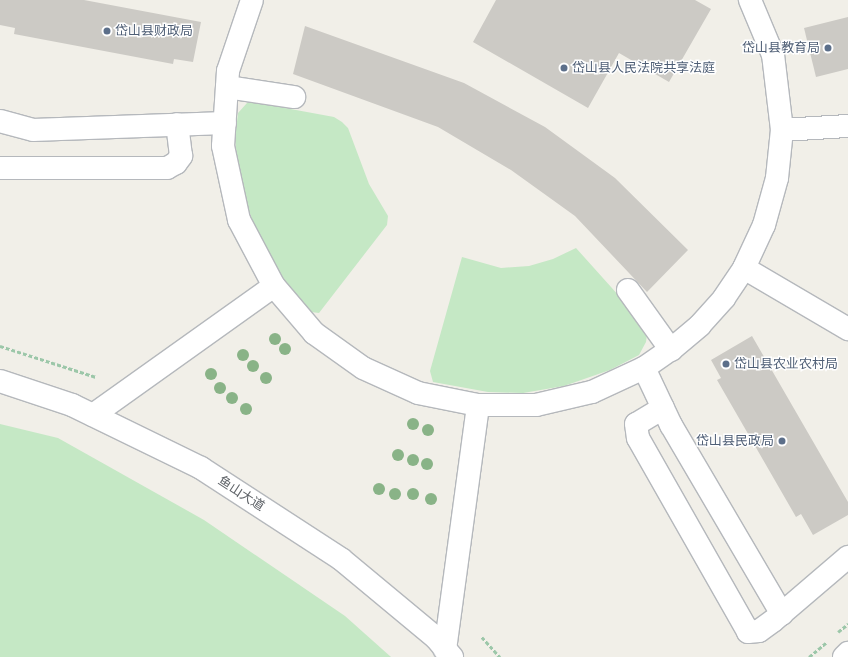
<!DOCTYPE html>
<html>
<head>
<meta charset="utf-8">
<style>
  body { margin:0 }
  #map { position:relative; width:848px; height:657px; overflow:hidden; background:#f1efe8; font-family:"Sofia Sans Condensed","Noto Sans SC",sans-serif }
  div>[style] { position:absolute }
  .green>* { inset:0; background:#c5e8c5 }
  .building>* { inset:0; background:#cccac5 }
  .path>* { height:2.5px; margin-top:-1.25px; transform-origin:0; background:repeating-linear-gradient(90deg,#9cc7a9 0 4px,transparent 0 6px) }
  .roads { filter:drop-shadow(1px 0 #b5b8bc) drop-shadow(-1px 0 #b5b8bc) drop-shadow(0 1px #b5b8bc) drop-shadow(0 -1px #b5b8bc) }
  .minor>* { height:22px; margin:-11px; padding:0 11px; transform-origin:11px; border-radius:11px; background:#fff }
  .trees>* { width:12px; height:12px; margin:-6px; border-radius:50%; background:#89b387 }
  .dots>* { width:11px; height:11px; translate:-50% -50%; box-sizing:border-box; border:2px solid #fff; border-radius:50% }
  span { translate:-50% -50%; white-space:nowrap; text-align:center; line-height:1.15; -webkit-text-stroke:3px #fff; paint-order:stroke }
  .service-label { font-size:13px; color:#4e5e75 }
  .left { translate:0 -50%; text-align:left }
  .right { translate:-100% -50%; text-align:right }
  .street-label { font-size:13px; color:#5f6368 }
</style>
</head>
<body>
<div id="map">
  <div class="green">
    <i style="clip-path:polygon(253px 102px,334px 117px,342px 122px,348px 128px,369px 184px,388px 216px,387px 225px,319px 313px,311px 312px,283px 279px,255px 228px,240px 185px,235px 139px,238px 113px,247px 103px)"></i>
    <i style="clip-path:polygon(576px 248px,620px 297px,647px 334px,646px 342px,639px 355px,610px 370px,564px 386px,523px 393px,488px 392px,433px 382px,430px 371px,462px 257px,501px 268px,529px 266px,553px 259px)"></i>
    <i style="clip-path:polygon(0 424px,58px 438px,204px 520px,345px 616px,391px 657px,0 657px)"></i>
  </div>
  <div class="building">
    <i style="clip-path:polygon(0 0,84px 0,201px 22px,193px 62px,174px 59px,173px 64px,14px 34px,15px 28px,0 25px)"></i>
    <i style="clip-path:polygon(496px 0,695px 0,711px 9px,669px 82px,619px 53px,588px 108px,473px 42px)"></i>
    <i style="clip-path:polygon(848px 17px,848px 69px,816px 77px,804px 28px)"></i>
    <i style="clip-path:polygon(305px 26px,464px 83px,545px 127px,615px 178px,688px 250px,647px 292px,575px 216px,511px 170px,438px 127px,293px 74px)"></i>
    <i style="clip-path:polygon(752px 336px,848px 502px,848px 515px,813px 535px,801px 514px,796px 517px,717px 380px,721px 378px,711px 360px)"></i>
  </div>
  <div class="path">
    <i style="left:0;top:346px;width:101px;rotate:17.9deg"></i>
    <i style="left:838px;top:632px;width:13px;rotate:-39deg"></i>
    <i style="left:482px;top:637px;width:27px;rotate:48deg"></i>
    <i style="left:809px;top:657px;width:23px;rotate:-40deg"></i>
  </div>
  <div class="roads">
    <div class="minor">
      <i style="left:252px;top:0;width:75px;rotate:108.7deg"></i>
      <i style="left:228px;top:71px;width:75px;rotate:93.8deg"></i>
      <i style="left:223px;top:146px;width:76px;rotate:77.8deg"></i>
      <i style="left:239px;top:220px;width:75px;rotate:62.1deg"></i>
      <i style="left:274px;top:286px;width:62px;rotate:49.6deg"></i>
      <i style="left:314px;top:333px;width:60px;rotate:35.5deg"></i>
      <i style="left:363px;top:368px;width:60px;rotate:24.4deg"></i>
      <i style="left:418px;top:393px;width:61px;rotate:11.3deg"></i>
      <i style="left:478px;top:405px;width:58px"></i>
      <i style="left:536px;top:405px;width:57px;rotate:-13.1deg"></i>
      <i style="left:592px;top:392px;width:57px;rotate:-24.8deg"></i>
      <i style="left:644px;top:368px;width:35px;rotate:-35deg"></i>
      <i style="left:673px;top:348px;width:35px;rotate:-40deg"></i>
      <i style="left:700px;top:325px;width:36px;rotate:-48deg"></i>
      <i style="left:724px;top:298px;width:36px;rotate:-56deg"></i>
      <i style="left:744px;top:268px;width:47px;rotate:-65.1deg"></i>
      <i style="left:764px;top:225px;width:49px;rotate:-74.5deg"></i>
      <i style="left:777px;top:178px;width:48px;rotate:-84.1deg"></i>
      <i style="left:782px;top:130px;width:76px;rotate:-96.8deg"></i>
      <i style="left:773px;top:55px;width:60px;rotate:-112.7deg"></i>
      <i style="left:227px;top:87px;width:68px;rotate:8.5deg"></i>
      <i style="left:0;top:121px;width:34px;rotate:15deg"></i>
      <i style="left:33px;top:130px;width:192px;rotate:-2.1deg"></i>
      <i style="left:782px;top:130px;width:66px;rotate:-3.5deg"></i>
      <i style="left:0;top:168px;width:167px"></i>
      <i style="left:167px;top:168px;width:10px;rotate:-29deg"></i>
      <i style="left:176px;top:163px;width:9px;rotate:-54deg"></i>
      <i style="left:181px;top:156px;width:32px;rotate:-97deg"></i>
      <i style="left:744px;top:268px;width:121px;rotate:30.4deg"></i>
      <i style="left:628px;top:290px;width:74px;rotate:54.4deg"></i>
      <i style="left:644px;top:368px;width:63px;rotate:64.7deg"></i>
      <i style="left:671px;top:425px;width:219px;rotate:59.6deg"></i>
      <i style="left:0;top:381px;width:76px;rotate:18.4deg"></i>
      <i style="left:72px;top:405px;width:144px;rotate:26deg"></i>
      <i style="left:201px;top:468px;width:167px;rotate:33deg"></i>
      <i style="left:341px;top:559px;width:124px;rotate:39.7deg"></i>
      <i style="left:436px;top:638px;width:25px;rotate:50deg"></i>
      <i style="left:663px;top:408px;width:31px;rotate:149deg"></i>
      <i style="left:636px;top:424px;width:14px;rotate:82deg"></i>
      <i style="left:638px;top:438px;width:223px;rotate:60.4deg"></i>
      <i style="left:748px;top:632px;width:11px;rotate:-5deg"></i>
      <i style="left:759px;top:631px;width:17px;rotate:-36deg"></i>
      <i style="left:773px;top:621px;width:99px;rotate:-40.5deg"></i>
      <i style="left:93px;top:415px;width:222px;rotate:-35.5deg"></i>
      <i style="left:445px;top:650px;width:247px;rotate:-82.3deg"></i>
      <i style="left:844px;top:657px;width:6px;rotate:-45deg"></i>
    </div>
  </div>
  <div class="trees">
    <i style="left:275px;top:339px"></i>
    <i style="left:285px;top:349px"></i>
    <i style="left:243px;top:355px"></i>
    <i style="left:253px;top:366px"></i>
    <i style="left:211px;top:374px"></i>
    <i style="left:266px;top:378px"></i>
    <i style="left:220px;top:388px"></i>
    <i style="left:232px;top:398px"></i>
    <i style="left:246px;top:409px"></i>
    <i style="left:413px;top:424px"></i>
    <i style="left:428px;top:430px"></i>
    <i style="left:398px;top:455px"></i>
    <i style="left:413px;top:460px"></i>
    <i style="left:427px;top:464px"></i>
    <i style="left:379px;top:489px"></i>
    <i style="left:395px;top:494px"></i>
    <i style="left:413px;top:494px"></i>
    <i style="left:431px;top:499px"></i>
  </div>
  <div class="dots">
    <i style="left:107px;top:31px;background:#5c6f8a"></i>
    <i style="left:828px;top:48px;background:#5c6f8a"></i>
    <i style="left:564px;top:68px;background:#5c6f8a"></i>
    <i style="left:726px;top:364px;background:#5c6f8a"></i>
    <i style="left:782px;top:441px;background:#5c6f8a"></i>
  </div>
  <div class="service-label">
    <span class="left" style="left:115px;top:31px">岱山县财政局</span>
    <span class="right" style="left:820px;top:48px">岱山县教育局</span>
    <span class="left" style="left:572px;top:68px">岱山县人民法院共享法庭</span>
    <span class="left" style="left:734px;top:364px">岱山县农业农村局</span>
    <span class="right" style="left:774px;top:441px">岱山县民政局</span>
  </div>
  <div class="street-label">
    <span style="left:241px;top:494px;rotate:33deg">鱼山大道</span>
  </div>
</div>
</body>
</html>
